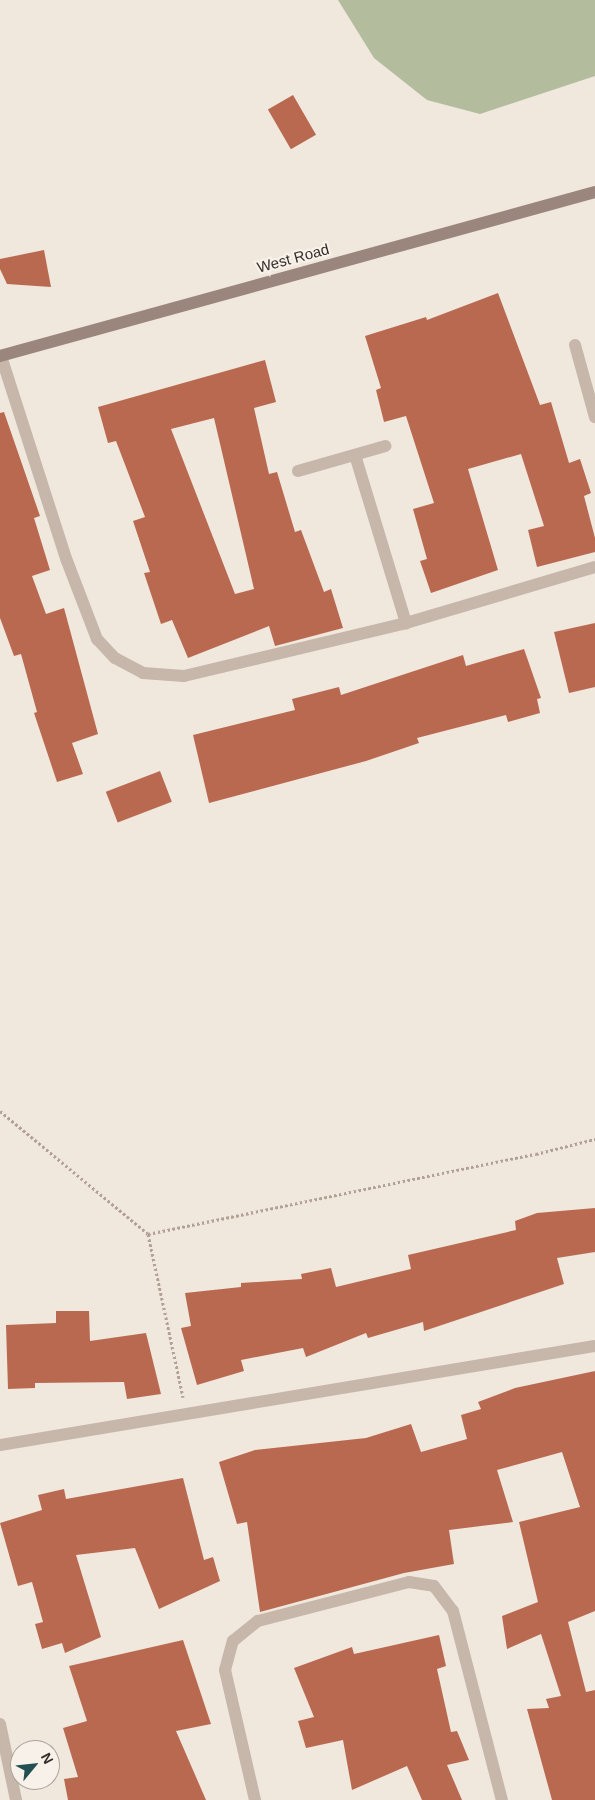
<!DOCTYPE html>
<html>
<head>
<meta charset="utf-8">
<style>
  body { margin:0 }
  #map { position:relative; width:595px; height:1800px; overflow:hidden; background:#f0e7dd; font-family:Helvetica,sans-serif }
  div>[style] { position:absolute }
  .green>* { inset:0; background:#b3bd9e }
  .building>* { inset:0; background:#ba6951; transform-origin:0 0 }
  .path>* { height:3px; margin-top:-1.5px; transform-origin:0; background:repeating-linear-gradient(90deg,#b2a194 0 2.5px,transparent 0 5px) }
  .street>* { height:12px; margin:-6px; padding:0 6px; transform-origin:6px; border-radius:6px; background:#c6b7aa }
  .secondary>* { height:12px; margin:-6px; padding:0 6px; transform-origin:6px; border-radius:6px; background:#9a867c }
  span { translate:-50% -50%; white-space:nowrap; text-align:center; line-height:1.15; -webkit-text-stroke:4.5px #f8f1e9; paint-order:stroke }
  .street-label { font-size:15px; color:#352c29 }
  .north { position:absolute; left:10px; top:1740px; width:50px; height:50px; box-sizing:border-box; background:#f8f1e9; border:1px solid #aaa29c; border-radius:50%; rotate:62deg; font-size:14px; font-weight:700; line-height:20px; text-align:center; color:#352c29 }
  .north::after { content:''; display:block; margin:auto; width:18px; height:22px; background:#224f52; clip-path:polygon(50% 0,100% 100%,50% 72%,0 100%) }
</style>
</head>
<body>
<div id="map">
  <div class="green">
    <i style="clip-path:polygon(338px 0,595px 0,595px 76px,480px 114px,427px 100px,374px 58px)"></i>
  </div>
  <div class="building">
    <i style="left:293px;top:95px;width:46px;height:29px;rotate:60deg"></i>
    <i style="clip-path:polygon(44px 250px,51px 287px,7px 284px,0 269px,0 259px)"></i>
    <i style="clip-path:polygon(498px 293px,540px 405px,551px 402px,569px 463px,580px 459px,591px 493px,584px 496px,595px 538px,595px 552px,537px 567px,528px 530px,544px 526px,521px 454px,468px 469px,498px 570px,431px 593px,420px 561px,427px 559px,413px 509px,434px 503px,406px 416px,384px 422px,376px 390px,381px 388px,365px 336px,426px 317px,427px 320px)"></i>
    <i style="clip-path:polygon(evenodd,265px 360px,276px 402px,254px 408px,269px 474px,277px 472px,295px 532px,301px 530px,324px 592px,331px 589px,343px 628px,275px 646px,269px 626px,188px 658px,172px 620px,161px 624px,144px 573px,150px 572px,133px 521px,145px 517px,116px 441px,108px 443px,98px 407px,265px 360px,214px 418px,254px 589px,235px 594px,171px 429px,214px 418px)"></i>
    <i style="clip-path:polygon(4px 412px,40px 516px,34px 518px,50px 570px,32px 576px,46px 614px,64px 608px,98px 734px,72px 743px,83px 774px,57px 782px,34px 713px,37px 712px,21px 654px,14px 656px,0 618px,0 413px)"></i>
    <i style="clip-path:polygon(595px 623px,595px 687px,569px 693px,554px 632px)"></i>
    <i style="clip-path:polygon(524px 649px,541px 698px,537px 699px,540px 713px,508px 722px,506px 715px,417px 738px,419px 743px,366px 761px,209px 803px,193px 735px,295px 710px,292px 699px,339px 687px,341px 695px,463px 655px,466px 666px)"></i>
    <i style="left:160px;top:771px;width:33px;height:58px;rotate:69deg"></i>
    <i style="clip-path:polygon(595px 1208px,595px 1252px,557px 1258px,564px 1284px,424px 1331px,423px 1322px,368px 1338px,366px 1333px,306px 1357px,303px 1348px,241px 1360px,244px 1371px,197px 1385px,181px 1328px,191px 1326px,185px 1293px,241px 1287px,241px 1283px,302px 1279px,301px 1274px,331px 1268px,336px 1287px,411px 1269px,408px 1255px,516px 1230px,515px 1221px,537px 1213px)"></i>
    <i style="clip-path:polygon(56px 1311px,89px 1311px,90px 1341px,146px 1333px,161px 1394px,127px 1399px,124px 1382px,35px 1383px,35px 1388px,8px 1389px,6px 1325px,56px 1323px)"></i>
    <i style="clip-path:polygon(595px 1371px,595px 1611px,568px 1622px,586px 1692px,595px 1690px,595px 1800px,552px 1800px,527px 1709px,549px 1708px,546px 1699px,561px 1696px,541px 1634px,507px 1649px,502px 1616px,538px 1602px,519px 1522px,580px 1507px,562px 1452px,497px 1470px,513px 1522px,449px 1530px,454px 1564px,404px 1573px,260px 1612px,247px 1522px,237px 1524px,219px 1462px,255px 1450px,366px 1438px,411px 1424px,421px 1452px,467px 1439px,461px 1415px,481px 1409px,478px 1402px,515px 1388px)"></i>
    <i style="clip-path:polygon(183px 1478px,204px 1560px,213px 1557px,220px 1581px,159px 1609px,135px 1548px,76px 1555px,101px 1637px,65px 1653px,62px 1643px,42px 1649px,35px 1624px,43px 1622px,32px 1582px,18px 1586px,0 1523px,42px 1510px,38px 1495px,64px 1489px,66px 1499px)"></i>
    <i style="clip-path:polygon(439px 1635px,446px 1666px,437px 1669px,451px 1732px,457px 1731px,469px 1760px,447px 1765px,462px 1800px,422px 1800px,407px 1766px,352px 1790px,343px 1740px,306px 1748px,298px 1721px,314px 1717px,294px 1668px,352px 1647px,354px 1654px)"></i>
    <i style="clip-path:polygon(183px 1640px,211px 1724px,176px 1731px,206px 1800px,68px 1800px,64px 1779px,78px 1777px,63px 1728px,87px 1721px,69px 1666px)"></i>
  </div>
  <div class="path">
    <i style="left:0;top:1111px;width:192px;rotate:39.7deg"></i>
    <i style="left:148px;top:1234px;width:396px;rotate:-11.7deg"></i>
    <i style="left:536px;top:1154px;width:61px;rotate:-14.3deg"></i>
    <i style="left:148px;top:1234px;width:167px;rotate:77.9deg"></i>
  </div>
  <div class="street">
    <i style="left:575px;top:345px;width:75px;rotate:74.5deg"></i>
    <i style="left:1px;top:356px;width:215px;rotate:72.2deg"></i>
    <i style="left:67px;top:561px;width:84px;rotate:69deg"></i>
    <i style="left:97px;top:639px;width:26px;rotate:47deg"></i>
    <i style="left:115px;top:658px;width:32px;rotate:28deg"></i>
    <i style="left:143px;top:673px;width:41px;rotate:4.2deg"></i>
    <i style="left:184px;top:676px;width:228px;rotate:-13.4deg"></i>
    <i style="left:406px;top:623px;width:197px;rotate:-16.5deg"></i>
    <i style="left:355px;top:455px;width:176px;rotate:73.1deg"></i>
    <i style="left:298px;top:471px;width:91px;rotate:-16deg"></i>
    <i style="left:0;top:1445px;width:603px;rotate:-9.45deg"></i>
    <i style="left:0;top:1724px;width:78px;rotate:78.1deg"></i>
    <i style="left:255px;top:1800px;width:133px;rotate:-103deg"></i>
    <i style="left:225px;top:1670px;width:30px;rotate:-75deg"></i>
    <i style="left:233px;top:1641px;width:32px;rotate:-39deg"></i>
    <i style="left:258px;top:1621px;width:156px;rotate:-14.5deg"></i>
    <i style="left:409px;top:1582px;width:25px;rotate:9deg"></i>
    <i style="left:434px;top:1586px;width:31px;rotate:53deg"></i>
    <i style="left:453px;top:1611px;width:195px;rotate:75.5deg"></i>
  </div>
  <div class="secondary">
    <i style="left:0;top:356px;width:617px;rotate:-15.41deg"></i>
  </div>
  <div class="street-label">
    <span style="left:293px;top:258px;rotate:-15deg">West Road</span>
  </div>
  <div class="north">N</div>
</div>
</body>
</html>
